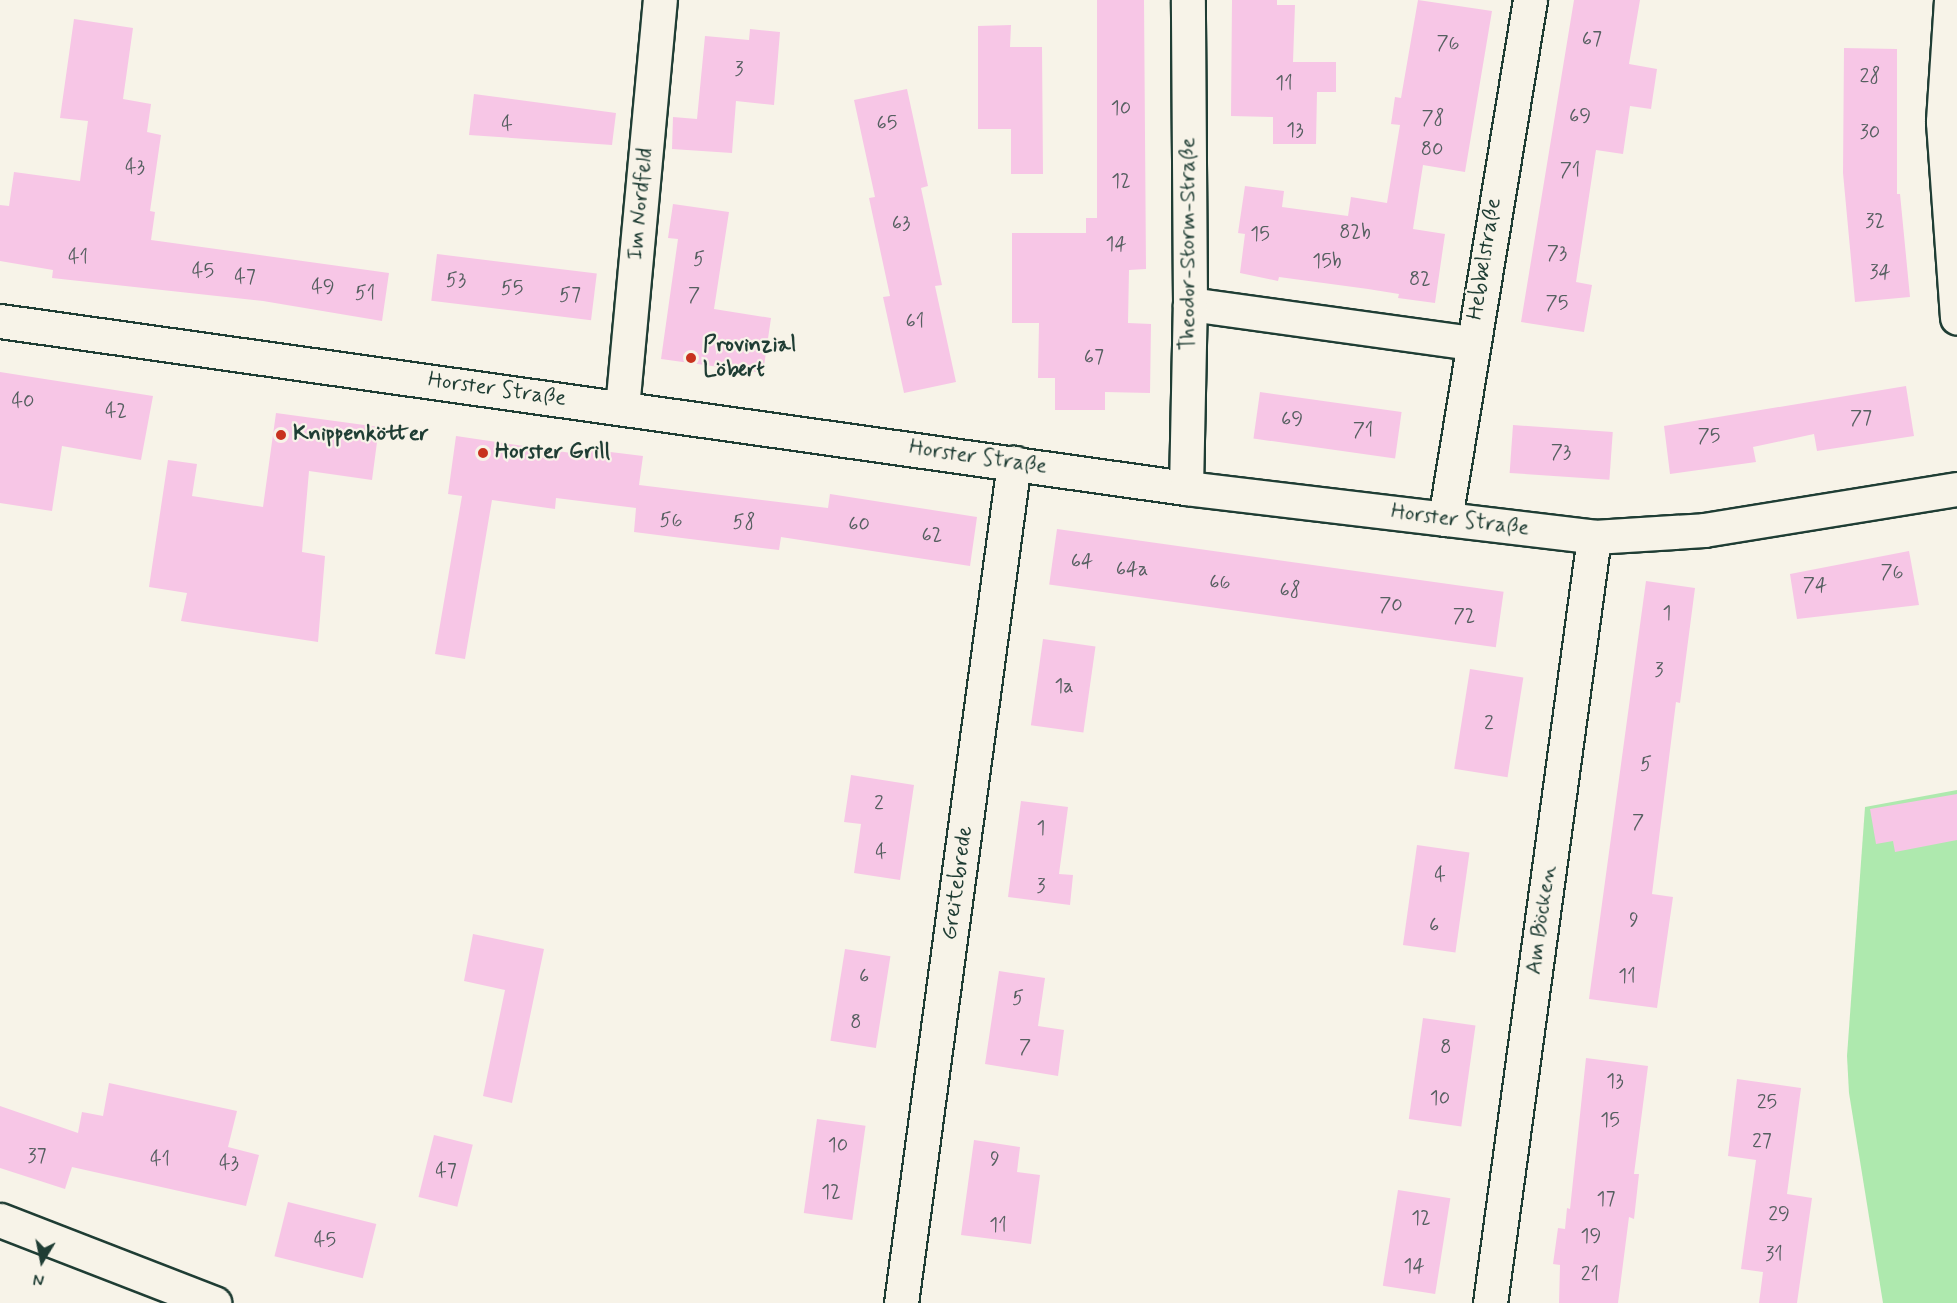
<!DOCTYPE html>
<html>
<head>
<meta charset="utf-8">
<style>
  body { margin:0 }
  #map { position:relative; width:1957px; height:1303px; overflow:hidden; background:#f7f3e8; font-family:Mynerve,sans-serif }
  div>[style] { position:absolute }
  .green>* { inset:0; background:#aee9ae }
  .building>* { inset:0; background:#f7c6e6; transform-origin:0 0 }
  .roads { filter:drop-shadow(2px 0 #1f3d34) drop-shadow(-2px 0 #1f3d34) drop-shadow(0 2px #1f3d34) drop-shadow(0 -2px #1f3d34) }
  .street>* { height:33px; margin:-16.5px; padding:0 16.5px; transform-origin:16.5px; border-radius:16.5px; background:#f7f3e8 }
  .secondary>* { height:33px; margin:-16.5px; padding:0 16.5px; transform-origin:16.5px; border-radius:16.5px; background:#f7f3e8 }
  .dots>* { width:16px; height:16px; translate:-50% -50%; box-sizing:border-box; border:3px solid #f7f3e8; border-radius:50% }
  span { translate:-50% -50%; white-space:nowrap; text-align:center; line-height:1.15; -webkit-text-stroke:4.5px #f7f3e8; paint-order:stroke }
  .number-label { font-size:20px; color:#555f60 }
  .number-label span { -webkit-text-stroke-width:0 }
  .street-label { font-size:22px; color:#1f3d34 }
  .poi-label { font-size:22px; color:#1f3d34; font-weight:700 }
  .left { translate:0 -50%; text-align:left }
  .north { position:absolute; left:12px; top:1231px; width:60px; height:60px; -webkit-text-stroke:4px #f7f3e8; paint-order:stroke; rotate:190deg; font-size:16px; font-weight:700; line-height:24px; text-align:center; color:#1f3d34 }
  .north::after { content:''; display:block; margin:auto; width:21px; height:27px; background:#1f3d34; clip-path:polygon(50% 0,100% 100%,50% 72%,0 100%) }
</style>
</head>
<body>
<div id="map">
  <div class="green">
    <i style="clip-path:polygon(1957px 790px,1957px 1303px,1883px 1303px,1849px 1093px,1847px 1056px,1865px 807px)"></i>
  </div>
  <div class="building">
    <i style="clip-path:polygon(1097px 0,1144px 0,1146px 269px,1129px 270px,1128px 323px,1151px 324px,1150px 393px,1105px 392px,1105px 410px,1055px 410px,1055px 378px,1038px 378px,1039px 323px,1012px 323px,1012px 233px,1086px 233px,1086px 218px,1097px 218px)"></i>
    <i style="clip-path:polygon(1232px 0,1277px 0,1277px 5px,1295px 5px,1293px 62px,1336px 62px,1336px 92px,1317px 92px,1316px 144px,1273px 144px,1273px 117px,1231px 116px)"></i>
    <i style="clip-path:polygon(1418px 0,1492px 11px,1465px 172px,1423px 165px,1413px 229px,1445px 234px,1435px 303px,1398px 298px,1399px 294px,1368px 289px,1279px 277px,1278px 281px,1240px 273px,1245px 234px,1238px 233px,1245px 186px,1284px 191px,1282px 207px,1348px 216px,1351px 197px,1387px 203px,1400px 125px,1391px 124px,1395px 97px,1401px 98px)"></i>
    <i style="clip-path:polygon(1574px 0,1640px 0,1629px 64px,1657px 69px,1651px 109px,1630px 106px,1623px 154px,1596px 150px,1576px 282px,1592px 285px,1584px 332px,1521px 322px)"></i>
    <i style="clip-path:polygon(74px 19px,133px 28px,123px 99px,151px 104px,147px 132px,161px 135px,150px 211px,155px 212px,151px 240px,389px 273px,382px 321px,263px 301px,52px 278px,53px 270px,0 261px,0 205px,9px 206px,14px 172px,80px 181px,88px 121px,60px 118px)"></i>
    <i style="clip-path:polygon(1011px 25px,1010px 47px,1042px 47px,1043px 174px,1011px 174px,1011px 129px,978px 129px,978px 26px)"></i>
    <i style="clip-path:polygon(750px 29px,780px 32px,774px 105px,736px 101px,732px 153px,672px 149px,673px 117px,697px 119px,705px 36px,749px 40px)"></i>
    <i style="clip-path:polygon(1844px 48px,1897px 49px,1897px 194px,1900px 194px,1910px 297px,1855px 302px,1843px 173px)"></i>
    <i style="clip-path:polygon(907px 89px,928px 186px,921px 188px,942px 285px,935px 286px,956px 382px,904px 393px,883px 297px,890px 296px,869px 198px,875px 197px,854px 100px)"></i>
    <i style="clip-path:polygon(474px 94px,616px 113px,612px 145px,469px 135px)"></i>
    <i style="clip-path:polygon(673px 204px,729px 212px,714px 309px,771px 318px,763px 373px,661px 359px,678px 239px,668px 238px)"></i>
    <i style="left:437px;top:254px;width:161px;height:47px;rotate:7deg"></i>
    <i style="clip-path:polygon(0 372px,153px 396px,141px 460px,62px 446px,52px 511px,0 503px)"></i>
    <i style="clip-path:polygon(1906px 386px,1914px 436px,1817px 451px,1814px 434px,1753px 447px,1756px 462px,1670px 474px,1664px 426px)"></i>
    <i style="left:1260px;top:392px;width:143px;height:47px;rotate:8deg"></i>
    <i style="clip-path:polygon(276px 413px,379px 427px,372px 480px,309px 471px,302px 552px,325px 556px,318px 642px,181px 621px,187px 593px,149px 587px,168px 460px,197px 464px,192px 496px,263px 507px)"></i>
    <i style="left:1513px;top:425px;width:100px;height:48px;rotate:4deg"></i>
    <i style="clip-path:polygon(456px 436px,585px 455px,586px 449px,643px 456px,639px 485px,828px 508px,830px 494px,977px 517px,970px 566px,781px 537px,779px 550px,634px 532px,636px 508px,556px 498px,555px 509px,492px 500px,465px 659px,435px 654px,462px 496px,448px 494px)"></i>
    <i style="left:1057px;top:529px;width:451px;height:56px;rotate:8deg"></i>
    <i style="clip-path:polygon(1909px 551px,1919px 605px,1797px 619px,1790px 574px)"></i>
    <i style="clip-path:polygon(1646px 581px,1695px 588px,1680px 703px,1676px 702px,1652px 894px,1673px 897px,1657px 1008px,1589px 999px)"></i>
    <i style="left:1043px;top:639px;width:53px;height:87px;rotate:8deg"></i>
    <i style="left:1470px;top:669px;width:54px;height:101px;rotate:9deg"></i>
    <i style="clip-path:polygon(851px 775px,914px 785px,900px 880px,854px 873px,861px 824px,844px 822px)"></i>
    <i style="clip-path:polygon(1957px 794px,1957px 840px,1895px 852px,1893px 841px,1876px 844px,1870px 809px)"></i>
    <i style="clip-path:polygon(1021px 801px,1068px 807px,1059px 874px,1073px 875px,1070px 905px,1008px 897px)"></i>
    <i style="left:1417px;top:845px;width:53px;height:101px;rotate:8deg"></i>
    <i style="clip-path:polygon(473px 934px,544px 949px,512px 1103px,483px 1096px,505px 990px,464px 981px)"></i>
    <i style="left:845px;top:949px;width:46px;height:93px;rotate:9deg"></i>
    <i style="clip-path:polygon(999px 971px,1045px 978px,1038px 1026px,1064px 1030px,1058px 1076px,985px 1064px)"></i>
    <i style="left:1423px;top:1018px;width:53px;height:102px;rotate:8deg"></i>
    <i style="clip-path:polygon(1586px 1058px,1648px 1066px,1634px 1174px,1639px 1174px,1634px 1219px,1629px 1217px,1618px 1303px,1559px 1303px,1560px 1265px,1553px 1264px,1558px 1228px,1565px 1229px,1567px 1208px,1570px 1209px)"></i>
    <i style="clip-path:polygon(1737px 1079px,1801px 1088px,1787px 1194px,1812px 1198px,1797px 1303px,1759px 1303px,1763px 1272px,1741px 1269px,1756px 1160px,1728px 1156px)"></i>
    <i style="clip-path:polygon(109px 1083px,237px 1111px,228px 1147px,259px 1155px,246px 1206px,72px 1167px,65px 1189px,0 1168px,0 1106px,78px 1133px,82px 1112px,103px 1116px)"></i>
    <i style="left:817px;top:1119px;width:49px;height:95px;rotate:8deg"></i>
    <i style="left:434px;top:1135px;width:40px;height:64px;rotate:14deg"></i>
    <i style="clip-path:polygon(974px 1140px,1020px 1147px,1017px 1172px,1040px 1175px,1031px 1244px,961px 1235px)"></i>
    <i style="left:1398px;top:1190px;width:53px;height:97px;rotate:9deg"></i>
    <i style="left:288px;top:1202px;width:91px;height:56px;rotate:14deg"></i>
  </div>
  <div class="roads">
    <div class="street">
      <i style="left:1951px;top:0;width:122px;rotate:93.8deg"></i>
      <i style="left:1943px;top:122px;width:196px;rotate:85.9deg"></i>
      <i style="left:1190px;top:304px;width:285px;rotate:7.9deg"></i>
      <i style="left:622px;top:408px;width:410px;rotate:-84.7deg"></i>
      <i style="left:1186px;top:488px;width:184px;rotate:-88.8deg"></i>
      <i style="left:1190px;top:304px;width:304px;rotate:-90.4deg"></i>
      <i style="left:1445px;top:519px;width:526px;rotate:-80.7deg"></i>
      <i style="left:0;top:1220px;width:230px;rotate:21.2deg"></i>
      <i style="left:901px;top:1303px;width:848px;rotate:-82.34deg"></i>
      <i style="left:1490px;top:1303px;width:773px;rotate:-82.27deg"></i>
    </div>
    <div class="secondary">
      <i style="left:0;top:321px;width:1198px;rotate:8.02deg"></i>
      <i style="left:1186px;top:488px;width:411px;rotate:6.8deg"></i>
      <i style="left:1594px;top:537px;width:110px;rotate:-3.6deg"></i>
      <i style="left:1704px;top:530px;width:256px;rotate:-9.2deg"></i>
    </div>
  </div>
  <div class="dots">
    <i style="left:691px;top:358px;background:#c8321e"></i>
    <i style="left:281px;top:435px;background:#c8321e"></i>
    <i style="left:483px;top:453px;background:#c8321e"></i>
  </div>
  <div class="number-label">
    <span style="left:1592px;top:39px">67</span>
    <span style="left:1448px;top:43px">76</span>
    <span style="left:739px;top:69px">3</span>
    <span style="left:1870px;top:76px">28</span>
    <span style="left:1284px;top:83px">11</span>
    <span style="left:1121px;top:108px">10</span>
    <span style="left:1580px;top:116px">69</span>
    <span style="left:1433px;top:118px">78</span>
    <span style="left:887px;top:123px">65</span>
    <span style="left:507px;top:124px">4</span>
    <span style="left:1295px;top:130px">13</span>
    <span style="left:1870px;top:132px">30</span>
    <span style="left:1432px;top:149px">80</span>
    <span style="left:135px;top:167px">43</span>
    <span style="left:1570px;top:170px">71</span>
    <span style="left:1121px;top:181px">12</span>
    <span style="left:1875px;top:221px">32</span>
    <span style="left:901px;top:223px">63</span>
    <span style="left:1355px;top:232px">82b</span>
    <span style="left:1260px;top:234px">15</span>
    <span style="left:1116px;top:244px">14</span>
    <span style="left:1557px;top:253px">73</span>
    <span style="left:78px;top:257px">41</span>
    <span style="left:699px;top:259px">5</span>
    <span style="left:1327px;top:261px">15b</span>
    <span style="left:203px;top:271px">45</span>
    <span style="left:1880px;top:272px">34</span>
    <span style="left:245px;top:277px">47</span>
    <span style="left:1420px;top:279px">82</span>
    <span style="left:456px;top:280px">53</span>
    <span style="left:323px;top:287px">49</span>
    <span style="left:512px;top:288px">55</span>
    <span style="left:365px;top:293px">51</span>
    <span style="left:570px;top:295px">57</span>
    <span style="left:694px;top:295px">7</span>
    <span style="left:1557px;top:303px">75</span>
    <span style="left:915px;top:321px">61</span>
    <span style="left:1094px;top:357px">67</span>
    <span style="left:23px;top:401px">40</span>
    <span style="left:116px;top:411px">42</span>
    <span style="left:1861px;top:418px">77</span>
    <span style="left:1292px;top:419px">69</span>
    <span style="left:1363px;top:430px">71</span>
    <span style="left:1709px;top:436px">75</span>
    <span style="left:1561px;top:452px">73</span>
    <span style="left:671px;top:520px">56</span>
    <span style="left:744px;top:522px">58</span>
    <span style="left:859px;top:524px">60</span>
    <span style="left:932px;top:535px">62</span>
    <span style="left:1082px;top:561px">64</span>
    <span style="left:1132px;top:569px">64a</span>
    <span style="left:1892px;top:572px">76</span>
    <span style="left:1220px;top:582px">66</span>
    <span style="left:1815px;top:585px">74</span>
    <span style="left:1290px;top:590px">68</span>
    <span style="left:1391px;top:605px">70</span>
    <span style="left:1667px;top:613px">1</span>
    <span style="left:1464px;top:616px">72</span>
    <span style="left:1659px;top:670px">3</span>
    <span style="left:1064px;top:686px">1a</span>
    <span style="left:1489px;top:723px">2</span>
    <span style="left:1646px;top:764px">5</span>
    <span style="left:879px;top:803px">2</span>
    <span style="left:1638px;top:822px">7</span>
    <span style="left:1041px;top:828px">1</span>
    <span style="left:881px;top:852px">4</span>
    <span style="left:1440px;top:875px">4</span>
    <span style="left:1041px;top:886px">3</span>
    <span style="left:1634px;top:920px">9</span>
    <span style="left:1434px;top:925px">6</span>
    <span style="left:864px;top:976px">6</span>
    <span style="left:1627px;top:976px">11</span>
    <span style="left:1018px;top:998px">5</span>
    <span style="left:856px;top:1022px">8</span>
    <span style="left:1025px;top:1047px">7</span>
    <span style="left:1446px;top:1047px">8</span>
    <span style="left:1615px;top:1081px">13</span>
    <span style="left:1440px;top:1098px">10</span>
    <span style="left:1767px;top:1102px">25</span>
    <span style="left:1610px;top:1120px">15</span>
    <span style="left:1762px;top:1141px">27</span>
    <span style="left:838px;top:1145px">10</span>
    <span style="left:37px;top:1156px">37</span>
    <span style="left:160px;top:1159px">41</span>
    <span style="left:995px;top:1159px">9</span>
    <span style="left:229px;top:1163px">43</span>
    <span style="left:446px;top:1171px">47</span>
    <span style="left:831px;top:1192px">12</span>
    <span style="left:1606px;top:1199px">17</span>
    <span style="left:1779px;top:1214px">29</span>
    <span style="left:1421px;top:1218px">12</span>
    <span style="left:998px;top:1225px">11</span>
    <span style="left:1591px;top:1236px">19</span>
    <span style="left:325px;top:1240px">45</span>
    <span style="left:1774px;top:1254px">31</span>
    <span style="left:1414px;top:1266px">14</span>
    <span style="left:1590px;top:1274px">21</span>
  </div>
  <div class="street-label">
    <span style="left:641px;top:204px;rotate:-85deg">Im Nordfeld</span>
    <span style="left:1189px;top:244px;rotate:-90deg">Theodor-Storm-Straße</span>
    <span style="left:1485px;top:259px;rotate:-81deg">Hebbelstraße</span>
    <span style="left:497px;top:390px;rotate:8deg">Horster Straße</span>
    <span style="left:978px;top:458px;rotate:8deg">Horster Straße</span>
    <span style="left:1460px;top:521px;rotate:7deg">Horster Straße</span>
    <span style="left:958px;top:883px;rotate:-82deg">Greitebrede</span>
    <span style="left:1542px;top:920px;rotate:-82deg">Am Böcken</span>
  </div>
  <div class="poi-label">
    <span class="left" style="left:703px;top:358px">Provinzial<br>Löbert</span>
    <span class="left" style="left:293px;top:435px">Knippenkötter</span>
    <span class="left" style="left:495px;top:453px">Horster Grill</span>
  </div>
  <div class="north">N</div>
</div>
</body>
</html>
